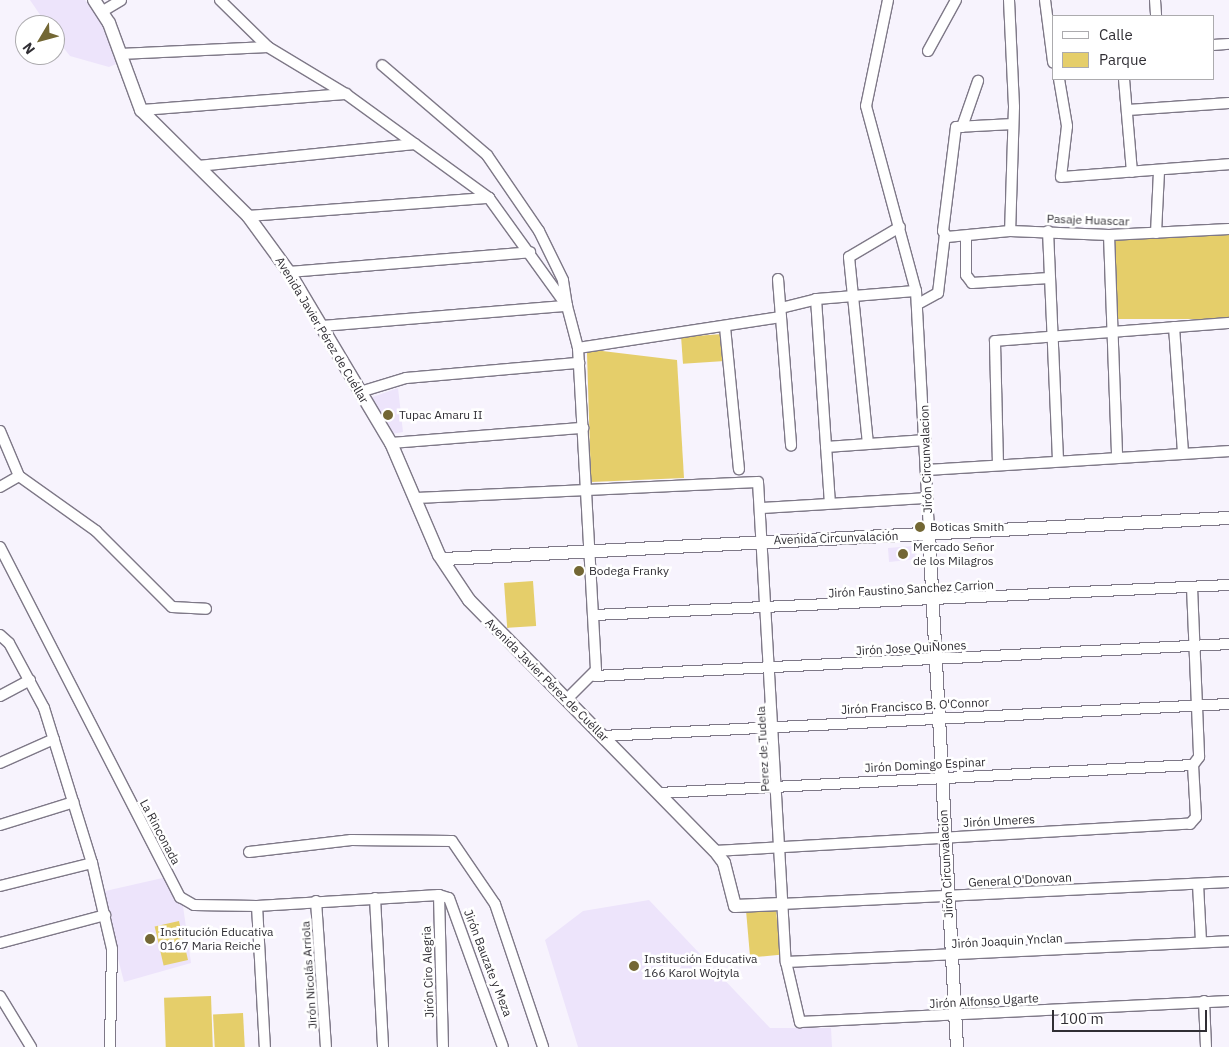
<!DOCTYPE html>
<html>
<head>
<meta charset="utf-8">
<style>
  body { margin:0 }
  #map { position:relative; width:1229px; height:1047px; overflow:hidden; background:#f7f3fd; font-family:"IBM Plex Sans",sans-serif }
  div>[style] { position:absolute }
  .built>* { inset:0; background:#ede4fb }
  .green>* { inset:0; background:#e5ce6a; transform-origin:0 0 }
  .roads { filter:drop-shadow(1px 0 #7e7887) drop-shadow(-1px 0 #7e7887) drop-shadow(0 1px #7e7887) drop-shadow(0 -1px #7e7887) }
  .minor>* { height:10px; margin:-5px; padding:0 5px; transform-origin:5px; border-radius:5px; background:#fff }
  .tertiary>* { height:12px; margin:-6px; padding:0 6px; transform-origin:6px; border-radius:6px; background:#fff }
  .dots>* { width:14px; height:14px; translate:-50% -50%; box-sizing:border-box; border:2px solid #fff; border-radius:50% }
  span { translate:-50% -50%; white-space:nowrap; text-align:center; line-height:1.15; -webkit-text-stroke:5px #fff; paint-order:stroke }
  .street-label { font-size:12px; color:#302e34 }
  .poi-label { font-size:12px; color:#302e34 }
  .left { translate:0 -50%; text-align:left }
  .legend { position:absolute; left:1052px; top:15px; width:162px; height:65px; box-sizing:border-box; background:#fff; border:1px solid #acabae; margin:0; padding:6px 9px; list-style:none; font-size:15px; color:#302e34 }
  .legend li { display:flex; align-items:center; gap:10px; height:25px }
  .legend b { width:25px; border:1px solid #acabae }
  .north { position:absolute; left:15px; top:15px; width:50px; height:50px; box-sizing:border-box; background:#fff; border:1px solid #acabae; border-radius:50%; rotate:233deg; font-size:14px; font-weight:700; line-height:20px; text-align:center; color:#302e34 }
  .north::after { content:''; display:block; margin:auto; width:18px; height:22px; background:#736734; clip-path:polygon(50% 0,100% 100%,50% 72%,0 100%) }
  .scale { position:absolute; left:1052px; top:1010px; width:155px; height:22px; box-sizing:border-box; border:2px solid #302e34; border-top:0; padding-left:6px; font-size:15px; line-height:18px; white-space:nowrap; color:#302e34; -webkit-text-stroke:4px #fff; paint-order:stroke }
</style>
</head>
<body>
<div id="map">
  <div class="built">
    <i style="clip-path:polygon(30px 0,85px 0,103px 22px,116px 64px,109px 67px,70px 56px,55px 37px,55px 25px,47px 25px)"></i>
    <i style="clip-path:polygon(398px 388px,403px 432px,386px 435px,367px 399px)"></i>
    <i style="clip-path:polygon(913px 546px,919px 559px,889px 562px,888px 548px)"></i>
    <i style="clip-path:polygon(167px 877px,183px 906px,191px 963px,124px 982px,101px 892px)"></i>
    <i style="clip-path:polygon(649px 900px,770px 1028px,831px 1028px,832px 1047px,578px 1047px,545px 940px,583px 911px)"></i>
  </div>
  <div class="green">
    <i style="left:1229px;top:235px;width:84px;height:114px;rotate:90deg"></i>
    <i style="left:723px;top:334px;width:27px;height:42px;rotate:86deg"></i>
    <i style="clip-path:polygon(594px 350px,677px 360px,684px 478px,591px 482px,587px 353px)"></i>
    <i style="left:533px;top:581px;width:45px;height:29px;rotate:86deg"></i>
    <i style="left:776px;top:909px;width:46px;height:30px;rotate:85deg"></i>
    <i style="left:179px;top:921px;width:40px;height:25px;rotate:77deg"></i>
    <i style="left:211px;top:996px;width:51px;height:47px;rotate:88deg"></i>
    <i style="left:243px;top:1013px;width:34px;height:30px;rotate:87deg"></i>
  </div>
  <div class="roads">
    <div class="minor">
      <i style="left:220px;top:0;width:67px;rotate:44.4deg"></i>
      <i style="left:268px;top:47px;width:91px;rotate:31.1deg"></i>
      <i style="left:346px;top:94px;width:177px;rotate:36deg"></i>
      <i style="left:489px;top:198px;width:133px;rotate:54.2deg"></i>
      <i style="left:567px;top:306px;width:43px;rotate:75.3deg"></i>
      <i style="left:578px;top:348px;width:323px;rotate:86.8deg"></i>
      <i style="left:596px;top:670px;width:41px;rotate:135deg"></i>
      <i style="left:888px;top:0;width:108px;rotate:101.7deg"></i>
      <i style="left:866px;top:106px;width:192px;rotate:74.9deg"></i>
      <i style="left:916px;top:291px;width:243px;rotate:86.9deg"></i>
      <i style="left:1009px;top:0;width:107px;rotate:87.3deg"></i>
      <i style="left:1014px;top:107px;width:124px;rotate:91.8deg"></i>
      <i style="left:1045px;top:0;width:63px;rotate:82.6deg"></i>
      <i style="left:1155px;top:0;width:16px;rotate:86deg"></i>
      <i style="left:103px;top:11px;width:21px;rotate:-31deg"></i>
      <i style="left:1213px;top:45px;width:16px;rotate:-4deg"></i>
      <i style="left:928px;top:51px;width:58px;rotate:-61.2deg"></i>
      <i style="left:120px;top:54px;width:148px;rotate:-2.7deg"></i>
      <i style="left:1059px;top:79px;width:48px;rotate:80.3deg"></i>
      <i style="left:1067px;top:126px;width:51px;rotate:96.7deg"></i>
      <i style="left:1061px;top:177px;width:169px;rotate:-4.4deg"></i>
      <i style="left:1124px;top:79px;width:93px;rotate:85.1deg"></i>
      <i style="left:141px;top:110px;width:206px;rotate:-4.5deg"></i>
      <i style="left:1128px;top:110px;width:101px;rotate:-4deg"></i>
      <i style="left:1013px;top:124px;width:57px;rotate:177deg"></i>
      <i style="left:956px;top:127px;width:105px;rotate:97.1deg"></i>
      <i style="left:943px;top:231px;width:7px;rotate:56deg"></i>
      <i style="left:947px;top:237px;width:63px;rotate:-5.4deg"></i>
      <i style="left:1010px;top:231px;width:99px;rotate:2.3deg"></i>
      <i style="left:1109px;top:235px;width:120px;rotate:-2.9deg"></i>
      <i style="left:962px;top:127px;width:49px;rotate:-70.8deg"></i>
      <i style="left:198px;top:166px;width:218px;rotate:-5.8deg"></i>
      <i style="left:248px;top:216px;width:242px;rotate:-4.3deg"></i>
      <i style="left:1048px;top:231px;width:230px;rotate:87.5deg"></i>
      <i style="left:1156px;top:233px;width:62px;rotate:-87.2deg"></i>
      <i style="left:1109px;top:235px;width:222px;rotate:87.9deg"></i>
      <i style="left:966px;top:237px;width:38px;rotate:90deg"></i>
      <i style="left:966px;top:275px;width:10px;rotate:53deg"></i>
      <i style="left:972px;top:283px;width:77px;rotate:-3.7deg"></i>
      <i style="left:289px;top:272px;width:242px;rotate:-4.7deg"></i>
      <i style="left:778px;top:279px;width:167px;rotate:85.5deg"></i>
      <i style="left:816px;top:299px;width:204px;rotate:86.1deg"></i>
      <i style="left:918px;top:304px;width:23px;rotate:-29deg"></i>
      <i style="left:938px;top:293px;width:59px;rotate:-83.2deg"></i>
      <i style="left:781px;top:308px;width:36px;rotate:-14deg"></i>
      <i style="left:816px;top:299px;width:100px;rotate:-4.6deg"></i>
      <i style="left:322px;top:326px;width:246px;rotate:-4.7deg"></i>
      <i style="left:567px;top:306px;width:26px;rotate:-99deg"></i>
      <i style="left:563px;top:280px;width:55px;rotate:-116.1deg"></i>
      <i style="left:539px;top:231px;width:92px;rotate:-124.4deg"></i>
      <i style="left:487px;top:155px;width:138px;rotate:-139.4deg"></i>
      <i style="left:725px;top:327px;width:143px;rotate:84.4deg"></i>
      <i style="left:1174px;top:327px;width:126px;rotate:85.9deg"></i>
      <i style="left:578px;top:348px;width:205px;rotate:-8.7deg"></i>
      <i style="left:360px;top:392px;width:48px;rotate:-16.9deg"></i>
      <i style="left:406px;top:378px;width:174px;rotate:-5deg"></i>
      <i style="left:0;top:431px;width:49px;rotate:67.1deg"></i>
      <i style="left:19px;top:476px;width:95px;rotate:35.5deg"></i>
      <i style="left:96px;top:531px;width:107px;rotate:45deg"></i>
      <i style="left:172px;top:607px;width:34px;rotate:3deg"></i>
      <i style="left:391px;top:443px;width:193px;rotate:-4.5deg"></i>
      <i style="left:868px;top:444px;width:188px;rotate:-95.8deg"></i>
      <i style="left:849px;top:257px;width:59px;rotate:-30.5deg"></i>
      <i style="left:826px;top:447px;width:100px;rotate:-4deg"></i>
      <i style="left:998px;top:465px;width:124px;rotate:-91.4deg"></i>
      <i style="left:995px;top:341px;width:235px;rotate:-4.4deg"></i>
      <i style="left:928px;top:470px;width:302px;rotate:-3.6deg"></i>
      <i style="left:0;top:487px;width:22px;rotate:-30deg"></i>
      <i style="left:416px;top:498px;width:342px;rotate:-2.7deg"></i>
      <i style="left:758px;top:482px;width:481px;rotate:86.7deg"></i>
      <i style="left:786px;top:962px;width:62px;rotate:76.9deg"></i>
      <i style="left:800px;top:1022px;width:430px;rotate:-2.8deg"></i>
      <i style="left:763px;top:508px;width:165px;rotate:-3.5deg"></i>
      <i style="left:0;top:547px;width:394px;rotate:62.8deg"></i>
      <i style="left:180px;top:897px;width:16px;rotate:30deg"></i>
      <i style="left:194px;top:905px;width:63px;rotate:0.9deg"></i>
      <i style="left:257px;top:906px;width:182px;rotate:-3.5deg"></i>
      <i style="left:439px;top:895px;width:10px;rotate:17deg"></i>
      <i style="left:449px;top:898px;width:158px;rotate:70.1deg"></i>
      <i style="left:1192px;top:587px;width:170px;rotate:87.6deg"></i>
      <i style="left:1199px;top:757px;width:10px;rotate:127deg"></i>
      <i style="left:595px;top:615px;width:635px;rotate:-2.71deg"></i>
      <i style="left:0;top:635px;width:12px;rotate:42deg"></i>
      <i style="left:9px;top:643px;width:74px;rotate:61.7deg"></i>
      <i style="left:44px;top:708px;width:162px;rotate:72.8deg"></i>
      <i style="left:92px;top:863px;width:88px;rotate:76.9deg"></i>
      <i style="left:112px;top:949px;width:98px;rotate:91.2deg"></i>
      <i style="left:594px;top:676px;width:636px;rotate:-2.88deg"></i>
      <i style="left:0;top:696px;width:34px;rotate:-28deg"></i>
      <i style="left:603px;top:736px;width:627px;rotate:-2.93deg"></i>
      <i style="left:0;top:763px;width:59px;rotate:-24deg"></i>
      <i style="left:659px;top:793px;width:535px;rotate:-3deg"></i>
      <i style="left:0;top:825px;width:77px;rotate:-17.3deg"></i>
      <i style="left:715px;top:851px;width:476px;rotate:-3.3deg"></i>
      <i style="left:1190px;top:824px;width:9px;rotate:-49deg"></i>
      <i style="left:1196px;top:817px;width:52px;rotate:-93.3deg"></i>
      <i style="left:249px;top:852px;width:103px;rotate:-6.7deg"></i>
      <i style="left:351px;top:840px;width:101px;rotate:0.6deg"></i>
      <i style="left:452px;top:841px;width:76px;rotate:55.7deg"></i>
      <i style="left:495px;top:904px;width:151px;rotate:71.4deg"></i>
      <i style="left:1198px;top:884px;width:58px;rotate:87deg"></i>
      <i style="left:0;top:886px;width:95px;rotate:-14deg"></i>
      <i style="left:439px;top:895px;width:152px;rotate:88.5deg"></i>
      <i style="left:375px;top:898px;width:149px;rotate:86.9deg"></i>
      <i style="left:316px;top:901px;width:146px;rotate:86.1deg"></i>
      <i style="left:781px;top:904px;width:449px;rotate:-2.8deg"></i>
      <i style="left:257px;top:906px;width:141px;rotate:86.8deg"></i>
      <i style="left:0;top:943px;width:109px;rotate:-14.9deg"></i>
      <i style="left:786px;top:962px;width:443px;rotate:-2.7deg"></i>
      <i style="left:0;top:996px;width:60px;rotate:58.7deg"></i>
      <i style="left:1204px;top:1001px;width:46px;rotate:87.5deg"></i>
    </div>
    <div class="tertiary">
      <i style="left:94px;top:0;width:27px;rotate:57deg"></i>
      <i style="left:109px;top:23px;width:93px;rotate:69.8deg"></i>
      <i style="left:141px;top:110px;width:151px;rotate:44.7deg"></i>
      <i style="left:248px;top:216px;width:69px;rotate:53.8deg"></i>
      <i style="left:289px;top:272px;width:199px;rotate:59.2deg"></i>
      <i style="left:391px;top:443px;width:122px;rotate:66.8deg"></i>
      <i style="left:439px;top:555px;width:54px;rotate:56.3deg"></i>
      <i style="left:469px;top:600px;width:351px;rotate:45.6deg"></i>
      <i style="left:715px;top:851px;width:15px;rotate:53deg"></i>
      <i style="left:724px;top:863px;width:44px;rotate:75.7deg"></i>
      <i style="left:735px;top:906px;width:46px;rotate:-2.5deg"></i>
      <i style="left:929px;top:534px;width:514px;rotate:86.88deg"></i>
      <i style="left:444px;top:559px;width:786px;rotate:-2.99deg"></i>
    </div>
  </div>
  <div class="dots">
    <i style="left:388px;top:415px;background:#736734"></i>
    <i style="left:920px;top:527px;background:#736734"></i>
    <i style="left:903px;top:554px;background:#736734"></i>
    <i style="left:579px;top:571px;background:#736734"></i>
    <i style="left:150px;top:939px;background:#736734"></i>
    <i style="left:634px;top:966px;background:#736734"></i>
  </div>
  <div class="street-label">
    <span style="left:1088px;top:220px;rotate:2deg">Pasaje Huascar</span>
    <span style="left:322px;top:330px;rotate:59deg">Avenida Javier Pérez de Cuéllar</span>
    <span style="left:926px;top:459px;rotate:-92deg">Jirón Circunvalacion</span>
    <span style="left:836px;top:538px;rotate:-2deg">Avenida Circunvalación</span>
    <span style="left:911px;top:589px;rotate:-3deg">Jirón Faustino Sanchez Carrion</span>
    <span style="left:911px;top:648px;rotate:-3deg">Jirón Jose QuiÑones</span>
    <span style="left:547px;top:680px;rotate:45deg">Avenida Javier Pérez de Cuéllar</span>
    <span style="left:915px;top:706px;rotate:-3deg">Jirón Francisco B. O'Connor</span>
    <span style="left:763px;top:749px;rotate:-93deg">Perez de Tudela</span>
    <span style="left:925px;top:765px;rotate:-3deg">Jirón Domingo Espinar</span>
    <span style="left:999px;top:821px;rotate:-3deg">Jirón Umeres</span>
    <span style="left:160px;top:832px;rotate:62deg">La Rinconada</span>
    <span style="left:946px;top:864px;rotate:-93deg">Jirón Circunvalacion</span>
    <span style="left:1020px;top:880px;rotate:-3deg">General O'Donovan</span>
    <span style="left:1007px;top:941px;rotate:-3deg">Jirón Joaquin Ynclan</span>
    <span style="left:488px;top:963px;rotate:69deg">Jirón Bauzate y Meza</span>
    <span style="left:428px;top:972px;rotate:-92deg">Jirón Ciro Alegria</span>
    <span style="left:309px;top:975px;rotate:-94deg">Jirón Nicolás Arriola</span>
    <span style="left:984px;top:1001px;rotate:-3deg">Jirón Alfonso Ugarte</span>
  </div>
  <div class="poi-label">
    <span class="left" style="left:399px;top:415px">Tupac Amaru II</span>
    <span class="left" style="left:930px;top:527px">Boticas Smith</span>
    <span class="left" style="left:913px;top:554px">Mercado Señor<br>de los Milagros</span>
    <span class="left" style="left:589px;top:571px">Bodega Franky</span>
    <span class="left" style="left:160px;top:939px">Institución Educativa<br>0167 Maria Reiche</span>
    <span class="left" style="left:644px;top:966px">Institución Educativa<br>166 Karol Wojtyla</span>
  </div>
  <ul class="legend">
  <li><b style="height:6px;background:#fff"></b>Calle</li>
  <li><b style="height:14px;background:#e5ce6a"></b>Parque</li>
  </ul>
  <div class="north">N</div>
  <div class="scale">100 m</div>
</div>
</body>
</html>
